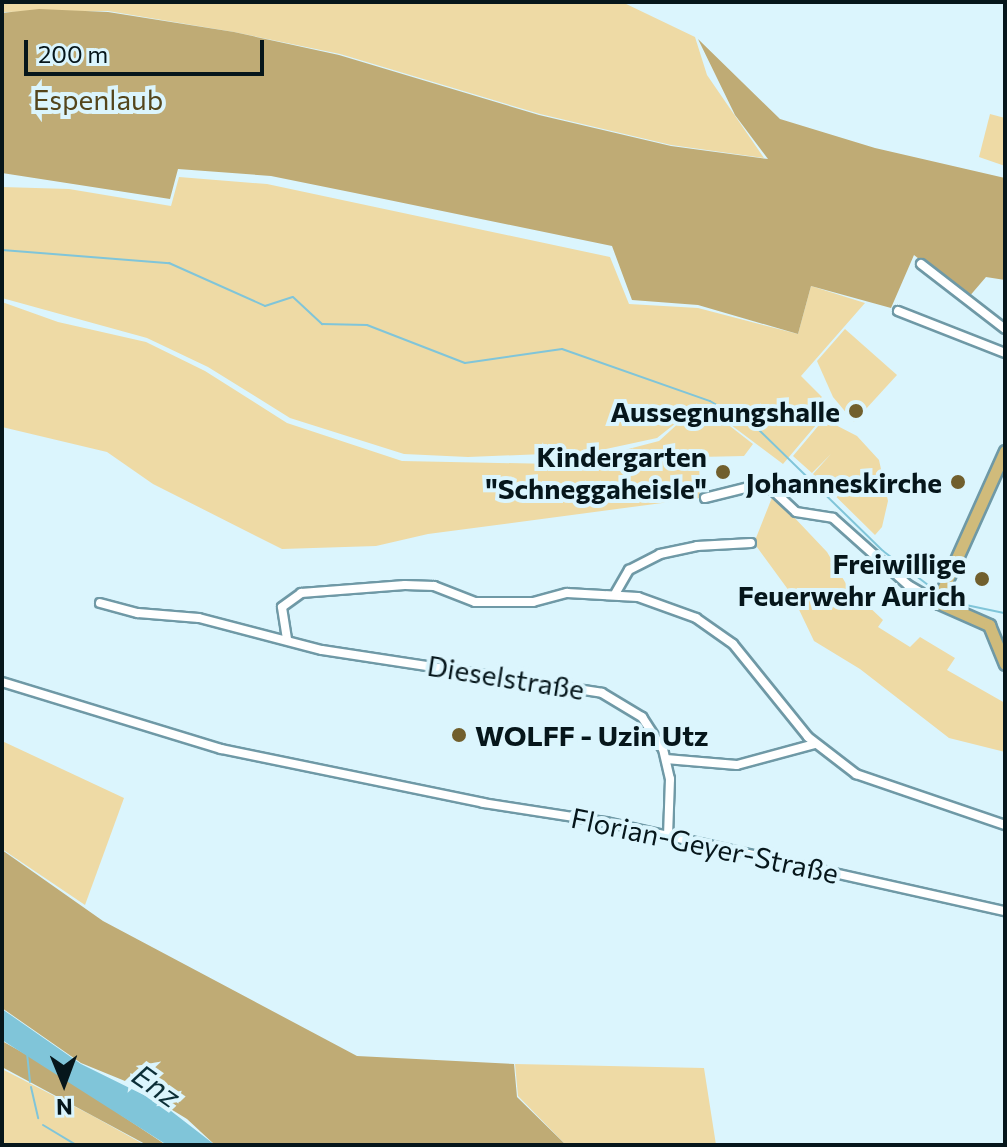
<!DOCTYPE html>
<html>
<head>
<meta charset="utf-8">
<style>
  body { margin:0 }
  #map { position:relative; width:1007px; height:1147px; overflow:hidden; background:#dbf5fd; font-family:Commissioner,sans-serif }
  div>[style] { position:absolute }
  .green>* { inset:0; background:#eedaa5 }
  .forest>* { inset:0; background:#bfab75 }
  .water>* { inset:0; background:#80c5d9 }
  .stream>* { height:2px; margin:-1px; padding:0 1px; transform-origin:1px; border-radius:1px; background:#80c5d9 }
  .roads { filter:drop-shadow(2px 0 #6f99a6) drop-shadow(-2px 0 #6f99a6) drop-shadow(0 2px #6f99a6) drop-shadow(0 -2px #6f99a6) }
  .minor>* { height:8px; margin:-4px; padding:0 4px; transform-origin:4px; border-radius:4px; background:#fff }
  .major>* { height:11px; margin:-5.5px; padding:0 5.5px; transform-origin:5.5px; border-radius:5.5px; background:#d0bb7b }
  .dots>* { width:22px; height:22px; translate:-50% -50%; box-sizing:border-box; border:4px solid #dbf5fd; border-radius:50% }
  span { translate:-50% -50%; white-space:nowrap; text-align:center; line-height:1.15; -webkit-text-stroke:8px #dbf5fd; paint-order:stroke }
  .park-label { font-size:28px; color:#54451b }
  .poi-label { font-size:28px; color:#06161b; font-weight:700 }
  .right { translate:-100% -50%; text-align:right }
  .left { translate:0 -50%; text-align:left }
  .street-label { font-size:28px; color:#06161b }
  .water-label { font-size:30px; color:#0b2e37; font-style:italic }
  .frame { position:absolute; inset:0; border:4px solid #06161b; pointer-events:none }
  .north { position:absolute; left:24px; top:1043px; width:80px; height:80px; -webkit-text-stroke:6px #dbf5fd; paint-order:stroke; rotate:179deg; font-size:22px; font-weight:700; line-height:32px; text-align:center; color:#06161b }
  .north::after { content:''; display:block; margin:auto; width:28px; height:36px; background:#06161b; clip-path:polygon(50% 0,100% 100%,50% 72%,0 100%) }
  .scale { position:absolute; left:24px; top:40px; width:240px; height:36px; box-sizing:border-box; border:4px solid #06161b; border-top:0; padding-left:10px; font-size:24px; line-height:28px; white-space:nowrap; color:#06161b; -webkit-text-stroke:6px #dbf5fd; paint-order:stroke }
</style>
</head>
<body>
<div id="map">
  <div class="green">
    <i style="clip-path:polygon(2px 2px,622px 2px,695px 37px,707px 75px,764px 158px,671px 145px,540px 114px,340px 54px,234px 32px,108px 11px,2px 12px)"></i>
    <i style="clip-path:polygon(990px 114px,1005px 118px,1005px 166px,979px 157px)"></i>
    <i style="clip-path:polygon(179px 177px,267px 184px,610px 257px,629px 304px,698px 308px,798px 334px,811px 286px,865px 303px,801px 376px,822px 397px,812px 409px,822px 418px,783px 464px,727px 422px,701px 413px,681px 419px,657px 438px,592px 452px,468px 457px,404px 454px,290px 418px,208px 367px,147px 338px,2px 298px,2px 187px,69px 189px,171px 206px)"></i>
    <i style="clip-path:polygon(2px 302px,58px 322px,146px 342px,205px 371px,287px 423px,402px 461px,554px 464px,594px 458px,659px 441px,682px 420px,701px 415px,726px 423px,753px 444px,744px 456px,699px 457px,700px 498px,428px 534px,376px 546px,282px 549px,153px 484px,107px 452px,2px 427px)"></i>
    <i style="clip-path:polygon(845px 329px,897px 375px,854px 422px,833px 397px,817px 361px)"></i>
    <i style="clip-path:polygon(824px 419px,857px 436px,879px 460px,888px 501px,882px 527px,875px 535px,813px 474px,831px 454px,812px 473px,793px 456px)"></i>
    <i style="clip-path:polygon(773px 495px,827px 552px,848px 587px,883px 620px,878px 627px,910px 647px,920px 637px,955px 658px,947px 670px,1005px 703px,1005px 752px,949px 738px,860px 669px,814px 641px,792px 595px,754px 543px)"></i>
    <i style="clip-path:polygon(2px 741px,124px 798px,85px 905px,2px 849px)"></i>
    <i style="clip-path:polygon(515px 1064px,704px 1068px,716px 1145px,566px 1145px,518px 1096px)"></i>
    <i style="clip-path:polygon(2px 1069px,91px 1115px,145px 1145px,2px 1145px)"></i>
  </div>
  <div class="forest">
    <i style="clip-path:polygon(39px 9px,108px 12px,234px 32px,339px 55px,539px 115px,671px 146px,768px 159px,735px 115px,698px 39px,780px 119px,875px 148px,1005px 178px,1005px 280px,986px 277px,968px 298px,914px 255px,891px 308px,811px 286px,798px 334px,698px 305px,632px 300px,612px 246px,355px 193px,271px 176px,178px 169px,170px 199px,2px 173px,2px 13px)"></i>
    <i style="clip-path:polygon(2px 850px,103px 921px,357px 1056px,514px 1064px,517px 1097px,566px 1145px,215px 1145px,187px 1119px,125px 1081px,81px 1063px,2px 1008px)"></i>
    <i style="clip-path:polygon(2px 1041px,52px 1069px,166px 1145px,147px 1145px,2px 1067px)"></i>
  </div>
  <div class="water">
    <i style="clip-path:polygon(2px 1009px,81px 1064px,162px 1104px,215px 1145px,167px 1145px,2px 1040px)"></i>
  </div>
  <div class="stream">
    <i style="left:2px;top:250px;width:168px;rotate:4.5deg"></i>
    <i style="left:169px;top:263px;width:105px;rotate:24.1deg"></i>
    <i style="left:265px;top:306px;width:29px;rotate:-18deg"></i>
    <i style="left:293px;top:297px;width:40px;rotate:43deg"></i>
    <i style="left:322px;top:324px;width:45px;rotate:1.3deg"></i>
    <i style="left:367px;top:325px;width:105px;rotate:21.2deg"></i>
    <i style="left:465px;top:363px;width:98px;rotate:-8.2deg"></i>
    <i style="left:562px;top:349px;width:157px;rotate:19.4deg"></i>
    <i style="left:710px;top:401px;width:56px;rotate:30.3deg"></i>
    <i style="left:758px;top:429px;width:175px;rotate:44.3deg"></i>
    <i style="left:883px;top:551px;width:66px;rotate:37deg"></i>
    <i style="left:946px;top:595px;width:22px;rotate:27deg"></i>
    <i style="left:966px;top:605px;width:40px;rotate:12deg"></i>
    <i style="left:27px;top:1053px;width:29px;rotate:84deg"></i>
    <i style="left:31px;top:1087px;width:32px;rotate:77deg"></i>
    <i style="left:43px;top:1125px;width:39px;rotate:31deg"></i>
  </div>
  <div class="roads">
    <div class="minor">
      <i style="left:921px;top:264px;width:106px;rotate:37.7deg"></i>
      <i style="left:898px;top:311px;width:115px;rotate:21.4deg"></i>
      <i style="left:705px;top:498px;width:62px;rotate:-14deg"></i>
      <i style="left:765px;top:483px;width:42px;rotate:43.1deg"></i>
      <i style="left:796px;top:512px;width:37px;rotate:9deg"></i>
      <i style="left:833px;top:518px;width:101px;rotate:41.8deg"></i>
      <i style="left:908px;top:585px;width:36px;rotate:30deg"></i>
      <i style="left:615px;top:594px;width:28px;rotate:-60deg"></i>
      <i style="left:629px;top:570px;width:35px;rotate:-27deg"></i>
      <i style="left:660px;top:554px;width:38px;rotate:-12deg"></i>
      <i style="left:697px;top:546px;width:54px;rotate:-3.2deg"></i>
      <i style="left:100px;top:603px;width:39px;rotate:15deg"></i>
      <i style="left:138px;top:613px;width:61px;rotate:4.7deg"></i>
      <i style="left:199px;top:618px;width:127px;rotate:14.6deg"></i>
      <i style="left:322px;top:650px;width:283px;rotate:8.7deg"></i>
      <i style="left:602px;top:693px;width:47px;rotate:31deg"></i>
      <i style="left:642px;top:717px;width:38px;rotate:57deg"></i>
      <i style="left:663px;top:749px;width:31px;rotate:77deg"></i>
      <i style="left:670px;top:779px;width:57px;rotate:92deg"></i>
      <i style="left:287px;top:639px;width:32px;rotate:-99deg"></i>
      <i style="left:282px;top:607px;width:24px;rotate:-36deg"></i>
      <i style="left:301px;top:593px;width:104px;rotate:-4.4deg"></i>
      <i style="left:405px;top:585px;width:29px;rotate:2deg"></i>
      <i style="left:434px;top:586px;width:44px;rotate:21.3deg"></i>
      <i style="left:475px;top:602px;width:58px"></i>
      <i style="left:533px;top:602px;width:35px;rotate:-15deg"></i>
      <i style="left:567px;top:593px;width:71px;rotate:3.2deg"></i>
      <i style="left:638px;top:597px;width:62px;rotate:19.9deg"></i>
      <i style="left:696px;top:618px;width:45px;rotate:35.1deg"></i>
      <i style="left:733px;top:644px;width:119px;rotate:51.1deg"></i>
      <i style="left:808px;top:737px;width:61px;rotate:37.6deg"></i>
      <i style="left:856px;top:774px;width:157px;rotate:18.9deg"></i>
      <i style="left:2px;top:682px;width:229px;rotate:17deg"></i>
      <i style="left:221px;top:749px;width:268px;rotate:11.6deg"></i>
      <i style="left:483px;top:803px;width:124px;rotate:8.8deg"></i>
      <i style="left:606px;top:822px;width:409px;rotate:12.6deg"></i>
      <i style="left:666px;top:759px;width:71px;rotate:4.8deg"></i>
      <i style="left:737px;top:765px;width:81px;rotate:-15.1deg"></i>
    </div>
    <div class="major">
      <i style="left:1005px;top:451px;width:161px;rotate:114.2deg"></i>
      <i style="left:939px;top:598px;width:5px;rotate:90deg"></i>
      <i style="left:939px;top:603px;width:55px;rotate:23.7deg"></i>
      <i style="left:989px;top:625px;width:42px;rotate:67.7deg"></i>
    </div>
  </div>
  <div class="dots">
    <i style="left:856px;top:411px;background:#715f2d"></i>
    <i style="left:723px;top:472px;background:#715f2d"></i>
    <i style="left:958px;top:482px;background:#715f2d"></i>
    <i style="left:982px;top:579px;background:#715f2d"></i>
    <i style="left:459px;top:735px;background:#715f2d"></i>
  </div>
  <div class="park-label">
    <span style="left:98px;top:99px">Espenlaub</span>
  </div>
  <div class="poi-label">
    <span class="right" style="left:840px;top:411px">Aussegnungshalle</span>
    <span class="right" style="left:707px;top:472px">Kindergarten<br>"Schneggaheisle"</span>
    <span class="right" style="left:942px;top:482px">Johanneskirche</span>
    <span class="right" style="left:966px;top:579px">Freiwillige<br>Feuerwehr Aurich</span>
    <span class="left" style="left:475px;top:735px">WOLFF - Uzin Utz</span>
  </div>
  <div class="street-label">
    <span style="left:506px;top:677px;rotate:9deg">Dieselstraße</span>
    <span style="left:705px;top:845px;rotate:12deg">Florian-Geyer-Straße</span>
  </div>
  <div class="water-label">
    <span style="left:157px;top:1085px;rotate:35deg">Enz</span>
  </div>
  <div class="frame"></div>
  <div class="north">N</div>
  <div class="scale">200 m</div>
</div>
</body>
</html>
